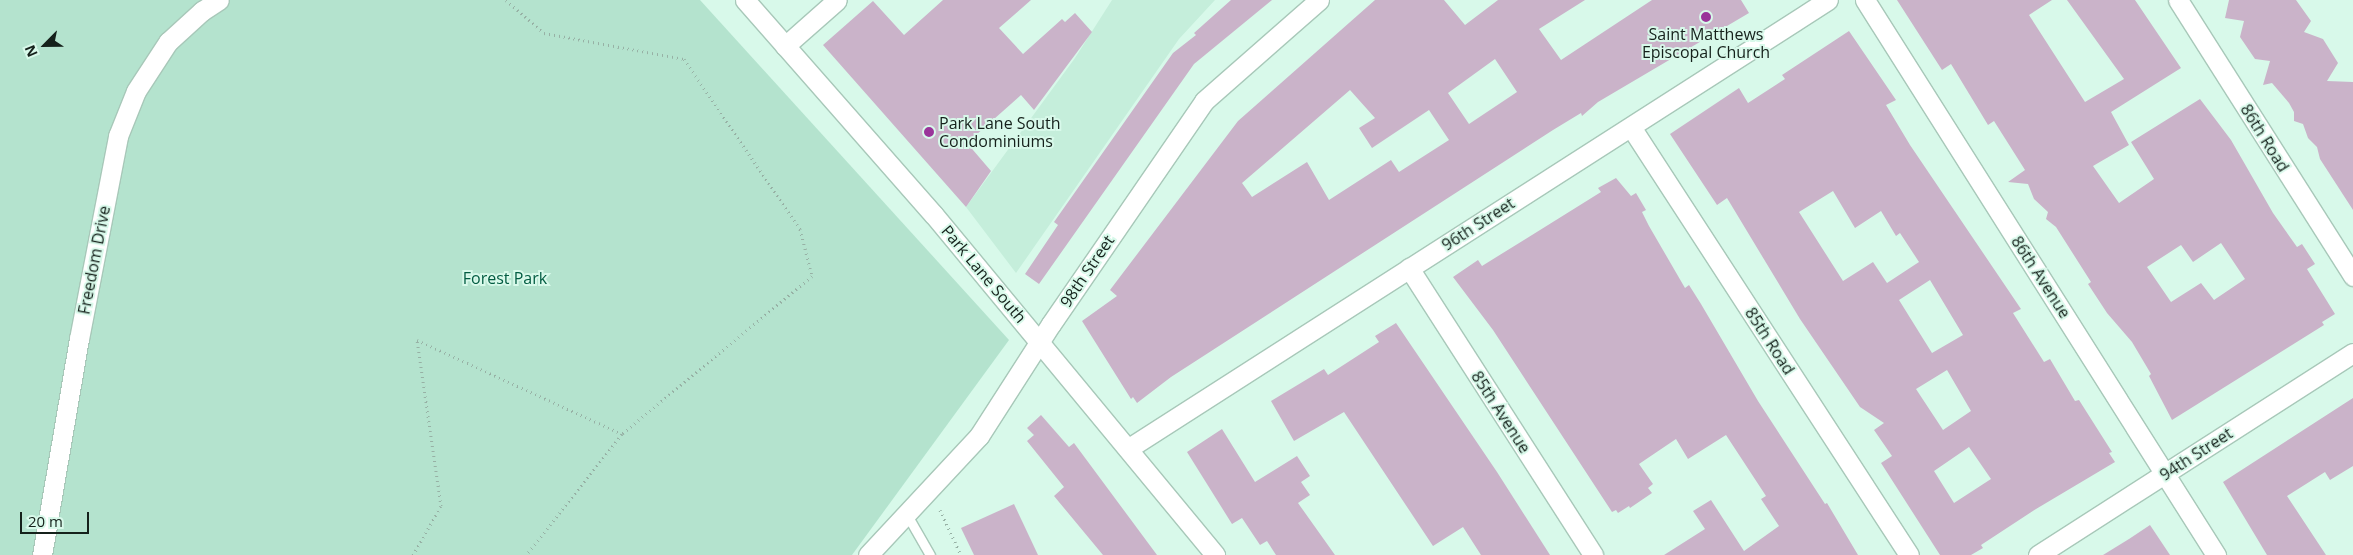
<!DOCTYPE html>
<html>
<head>
<meta charset="utf-8">
<style>
  body { margin:0 }
  #map { position:relative; width:2353px; height:555px; overflow:hidden; background:#d8f9ea; font-family:"Open Sans",sans-serif }
  div>[style] { position:absolute }
  .built>* { inset:0; background:#c5eedb }
  .green>* { inset:0; background:#b4e3ce }
  .building>* { inset:0; background:#cab3c9 }
  .path>* { height:3px; margin-top:-1.5px; transform-origin:0; background:repeating-linear-gradient(90deg,#97b1a5 0 1px,transparent 0 5px) }
  .roads { filter:drop-shadow(1px 0 #a8c8b9) drop-shadow(-1px 0 #a8c8b9) drop-shadow(0 1px #a8c8b9) drop-shadow(0 -1px #a8c8b9) }
  .service>* { height:9px; margin:-4.5px; padding:0 4.5px; transform-origin:4.5px; border-radius:4.5px; background:#fff }
  .minor>* { height:19px; margin:-9.5px; padding:0 9.5px; transform-origin:9.5px; border-radius:9.5px; background:#fff }
  .dots>* { width:14px; height:14px; translate:-50% -50%; box-sizing:border-box; border:2px solid #d8f9ea; border-radius:50% }
  span { translate:-50% -50%; white-space:nowrap; text-align:center; line-height:1.15; -webkit-text-stroke:4px #d8f9ea; paint-order:stroke }
  .poi-label { font-size:16px; color:#15211b }
  .left { translate:0 -50%; text-align:left }
  .street-label { font-size:16px; color:#15211b }
  .park-label { font-size:16px; color:#035c42 }
  .north { position:absolute; left:20px; top:20px; width:50px; height:50px; -webkit-text-stroke:4px #d8f9ea; paint-order:stroke; rotate:247deg; font-size:14px; font-weight:700; line-height:20px; text-align:center; color:#15211b }
  .north::after { content:''; display:block; margin:auto; width:18px; height:22px; background:#15211b; clip-path:polygon(50% 0,100% 100%,50% 72%,0 100%) }
  .scale { position:absolute; left:20px; top:512px; width:69px; height:22px; box-sizing:border-box; border:2px solid #15211b; border-top:0; padding-left:6px; font-size:15px; line-height:18px; white-space:nowrap; color:#15211b; -webkit-text-stroke:4px #d8f9ea; paint-order:stroke }
</style>
</head>
<body>
<div id="map">
  <div class="built">
    <i style="clip-path:polygon(1112px 0,1215px 0,1179px 39px,1016px 273px,966px 207px,1075px 58px)"></i>
  </div>
  <div class="green">
    <i style="clip-path:polygon(0 0,700px 0,1009px 340px,852px 555px,0 555px)"></i>
  </div>
  <div class="building">
    <i style="clip-path:polygon(943px 0,1031px 0,999px 28px,1023px 54px,1062px 19px,1065px 22px,1075px 13px,1092px 32px,1034px 110px,1021px 95px,967px 143px,991px 171px,966px 207px,823px 45px,873px 1px,904px 35px)"></i>
    <i style="clip-path:polygon(1231px 0,1272px 0,1194px 64px,1039px 284px,1025px 274px,1058px 225px,1054px 222px,1173px 53px,1196px 35px,1194px 33px)"></i>
    <i style="clip-path:polygon(evenodd,1375px 0,1444px 0,1465px 25px,1498px 0,1585px 0,1539px 29px,1561px 60px,1652px 0,1741px 0,1749px 13px,1598px 102px,1582px 116px,1581px 113px,1553px 130px,1171px 377px,1137px 403px,1133px 397px,1131px 399px,1082px 321px,1117px 296px,1110px 290px,1238px 121px,1375px 0,1495px 59px,1517px 92px,1469px 124px,1448px 93px,1495px 59px,1375px 0,1350px 90px,1375px 118px,1359px 128px,1372px 148px,1429px 110px,1449px 140px,1399px 172px,1391px 160px,1329px 200px,1307px 162px,1252px 197px,1242px 183px,1350px 90px)"></i>
    <i style="clip-path:polygon(evenodd,1897px 0,2052px 0,2029px 15px,2085px 102px,2124px 79px,2067px 0,2135px 0,2181px 68px,2111px 112px,2129px 145px,2093px 166px,2119px 203px,2154px 179px,2131px 142px,2200px 99px,2231px 140px,2273px 213px,2297px 247px,2302px 244px,2315px 264px,2307px 269px,2335px 314px,2322px 322px,2324px 325px,2172px 420px,2149px 376px,2151px 374px,2132px 342px,2107px 313px,2088px 284px,2091px 282px,2056px 227px,2046px 219px,2048px 212px,2034px 199px,2028px 184px,2008px 182px,2025px 170px,1994px 121px,1988px 125px,1951px 64px,1942px 70px,1897px 0,2221px 243px,2245px 279px,2214px 300px,2201px 283px,2171px 302px,2147px 267px,2181px 245px,2193px 262px,2221px 243px)"></i>
    <i style="clip-path:polygon(2229px 0,2296px 0,2311px 21px,2304px 32px,2323px 39px,2338px 63px,2327px 81px,2353px 82px,2353px 210px,2320px 159px,2317px 147px,2308px 138px,2303px 124px,2294px 121px,2294px 112px,2289px 103px,2272px 83px,2263px 85px,2270px 61px,2255px 59px,2240px 37px,2244px 21px,2225px 18px)"></i>
    <i style="clip-path:polygon(evenodd,1849px 31px,1896px 100px,1886px 105px,1910px 145px,2021px 309px,2013px 313px,2044px 362px,2050px 359px,2075px 401px,2079px 400px,2112px 452px,2109px 453px,2115px 462px,2036px 509px,1981px 545px,1983px 548px,1971px 555px,1940px 555px,1881px 463px,1892px 456px,1874px 430px,1884px 423px,1860px 407px,1800px 319px,1727px 198px,1717px 205px,1670px 134px,1739px 88px,1748px 103px,1785px 79px,1782px 75px,1849px 31px,1833px 191px,1855px 228px,1881px 211px,1896px 236px,1900px 233px,1919px 262px,1887px 283px,1873px 262px,1843px 281px,1799px 212px,1833px 191px,1849px 31px,1930px 280px,1963px 335px,1932px 353px,1899px 300px,1930px 280px,1849px 31px,1947px 370px,1971px 411px,1943px 430px,1916px 389px,1947px 370px,1849px 31px,1969px 447px,1991px 479px,1954px 503px,1934px 471px,1969px 447px)"></i>
    <i style="clip-path:polygon(1616px 178px,1631px 196px,1636px 193px,1646px 210px,1642px 212px,1649px 226px,1685px 288px,1689px 285px,1701px 304px,1758px 401px,1825px 504px,1827px 503px,1858px 555px,1664px 555px,1705px 529px,1693px 511px,1711px 500px,1744px 551px,1779px 526px,1761px 499px,1766px 496px,1726px 435px,1688px 459px,1676px 439px,1639px 464px,1653px 484px,1648px 488px,1652px 493px,1630px 508px,1629px 506px,1618px 513px,1616px 510px,1612px 512px,1493px 330px,1453px 277px,1478px 260px,1482px 266px,1601px 192px,1598px 188px)"></i>
    <i style="clip-path:polygon(1396px 323px,1497px 472px,1550px 555px,1481px 555px,1463px 527px,1433px 546px,1344px 412px,1294px 441px,1271px 401px,1324px 369px,1328px 375px,1379px 342px,1375px 336px)"></i>
    <i style="clip-path:polygon(2353px 398px,2353px 466px,2330px 480px,2325px 472px,2287px 496px,2326px 555px,2267px 555px,2223px 482px)"></i>
    <i style="clip-path:polygon(1041px 415px,1069px 447px,1074px 443px,1157px 555px,1103px 555px,1054px 496px,1064px 487px,1027px 441px,1034px 435px,1027px 428px)"></i>
    <i style="clip-path:polygon(1222px 429px,1255px 482px,1297px 456px,1310px 476px,1301px 482px,1310px 495px,1298px 503px,1335px 555px,1276px 555px,1267px 541px,1260px 545px,1242px 518px,1232px 524px,1187px 452px)"></i>
    <i style="clip-path:polygon(1014px 504px,1038px 555px,974px 555px,961px 528px)"></i>
    <i style="clip-path:polygon(2150px 525px,2170px 555px,2103px 555px,2129px 539px)"></i>
  </div>
  <div class="path">
    <i style="left:506px;top:0;width:50px;rotate:41deg"></i>
    <i style="left:544px;top:33px;width:142px;rotate:10.5deg"></i>
    <i style="left:684px;top:59px;width:206px;rotate:55.7deg"></i>
    <i style="left:800px;top:229px;width:49px;rotate:75.7deg"></i>
    <i style="left:812px;top:276px;width:247px;rotate:140.3deg"></i>
    <i style="left:622px;top:434px;width:154px;rotate:128.4deg"></i>
    <i style="left:940px;top:510px;width:50px;rotate:65deg"></i>
    <i style="left:413px;top:555px;width:56px;rotate:-60.3deg"></i>
    <i style="left:441px;top:506px;width:168px;rotate:-98.2deg"></i>
    <i style="left:417px;top:340px;width:226px;rotate:24.6deg"></i>
  </div>
  <div class="roads">
    <div class="service">
      <i style="left:907px;top:515px;width:46px;rotate:60.1deg"></i>
    </div>
    <div class="minor">
      <i style="left:745px;top:0;width:286px;rotate:48.7deg"></i>
      <i style="left:934px;top:215px;width:441px;rotate:50.4deg"></i>
      <i style="left:1865px;top:0;width:657px;rotate:57.69deg"></i>
      <i style="left:2178px;top:0;width:327px;rotate:57.6deg"></i>
      <i style="left:785px;top:46px;width:69px;rotate:-41.5deg"></i>
      <i style="left:1631px;top:127px;width:510px;rotate:56.99deg"></i>
      <i style="left:1409px;top:268px;width:341px;rotate:57.3deg"></i>
      <i style="left:1129px;top:448px;width:830px;rotate:-32.66deg"></i>
      <i style="left:42px;top:555px;width:219px;rotate:-80.3deg"></i>
      <i style="left:79px;top:339px;width:207px;rotate:-79.1deg"></i>
      <i style="left:118px;top:136px;width:48px;rotate:-68.2deg"></i>
      <i style="left:136px;top:91px;width:59px;rotate:-56.9deg"></i>
      <i style="left:168px;top:42px;width:46px;rotate:-42.4deg"></i>
      <i style="left:202px;top:11px;width:20px;rotate:-33deg"></i>
      <i style="left:868px;top:555px;width:163px;rotate:-47deg"></i>
      <i style="left:979px;top:436px;width:133px;rotate:-57.3deg"></i>
      <i style="left:1051px;top:324px;width:270px;rotate:-55.5deg"></i>
      <i style="left:1204px;top:101px;width:153px;rotate:-41.3deg"></i>
      <i style="left:2038px;top:555px;width:374px;rotate:-32.7deg"></i>
    </div>
  </div>
  <div class="dots">
    <i style="left:1706px;top:17px;background:#9a359a"></i>
    <i style="left:929px;top:132px;background:#9a359a"></i>
  </div>
  <div class="poi-label">
    <span style="left:1706px;top:43px">Saint Matthews<br>Episcopal Church</span>
    <span class="left" style="left:939px;top:132px">Park Lane South<br>Condominiums</span>
  </div>
  <div class="street-label">
    <span style="left:2265px;top:138px;rotate:58deg">86th Road</span>
    <span style="left:1478px;top:224px;rotate:-33deg">96th Street</span>
    <span style="left:94px;top:260px;rotate:-79deg">Freedom Drive</span>
    <span style="left:1087px;top:271px;rotate:-56deg">98th Street</span>
    <span style="left:984px;top:274px;rotate:50deg">Park Lane South</span>
    <span style="left:2041px;top:277px;rotate:57deg">86th Avenue</span>
    <span style="left:1770px;top:341px;rotate:57deg">85th Road</span>
    <span style="left:1501px;top:412px;rotate:57deg">85th Avenue</span>
    <span style="left:2196px;top:454px;rotate:-33deg">94th Street</span>
  </div>
  <div class="park-label">
    <span style="left:505px;top:278px">Forest Park</span>
  </div>
  <div class="north">N</div>
  <div class="scale">20 m</div>
</div>
</body>
</html>
